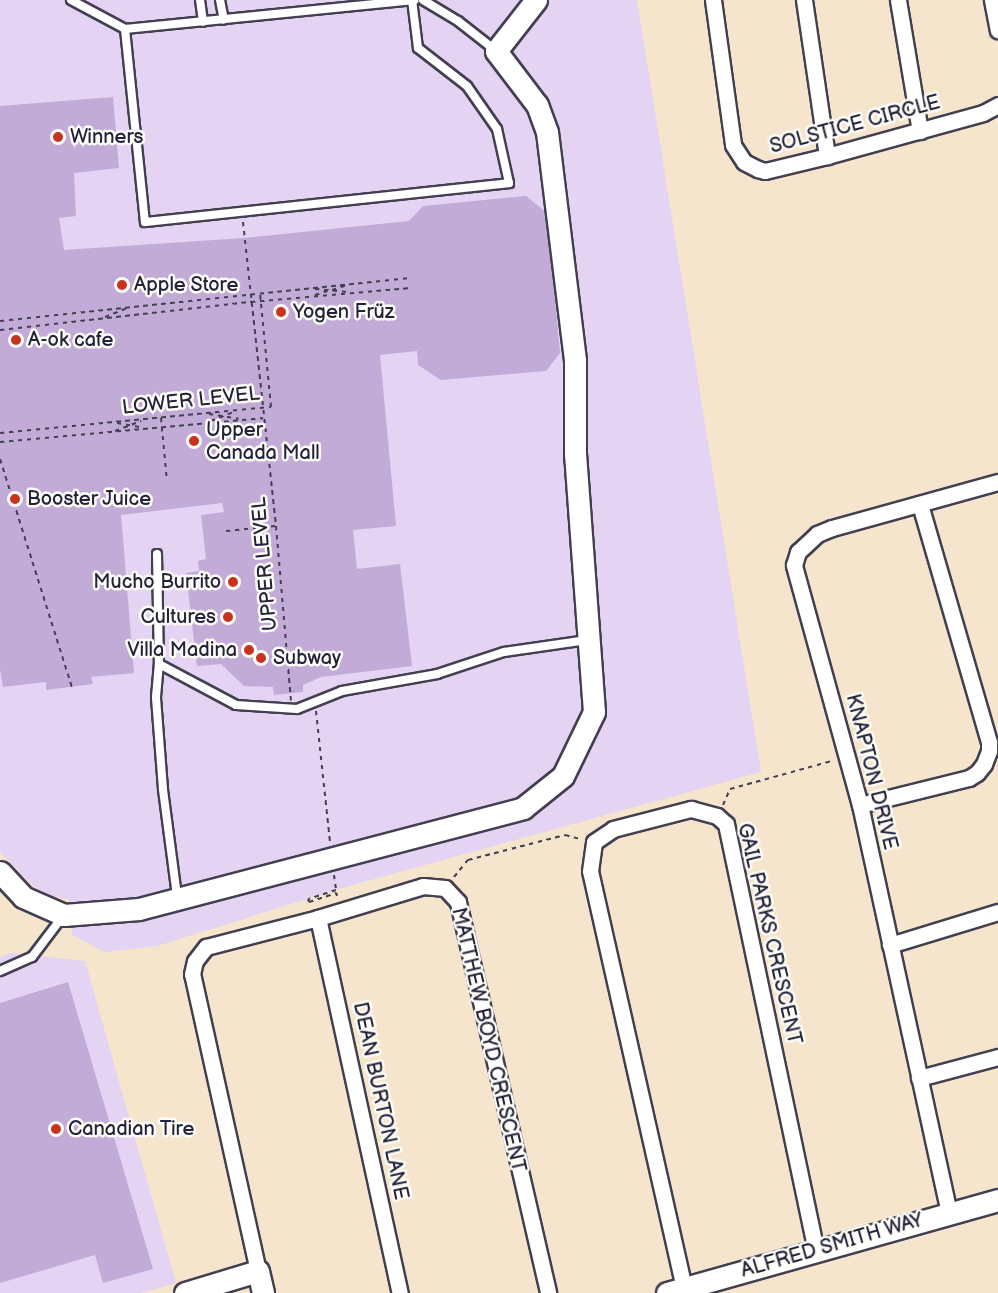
<!DOCTYPE html>
<html>
<head>
<meta charset="utf-8">
<style>
  body { margin:0 }
  #map { position:relative; width:998px; height:1293px; overflow:hidden; background:#f5e5cd; font-family:"Balsamiq Sans",sans-serif }
  div>[style] { position:absolute }
  .built>* { inset:0; background:#e4d3f2 }
  .building>* { inset:0; background:#c2abd7 }
  .path>* { height:2px; margin-top:-1px; transform-origin:0; background:repeating-linear-gradient(90deg,#423f51 0 4.5px,transparent 0 9px) }
  .roads { filter:drop-shadow(2px 0 #423f51) drop-shadow(-2px 0 #423f51) drop-shadow(0 2px #423f51) drop-shadow(0 -2px #423f51) }
  .lane>* { height:8px; margin:-4px; padding:0 4px; transform-origin:4px; border-radius:4px; background:#fff }
  .street>* { height:15px; margin:-7.5px; padding:0 7.5px; transform-origin:7.5px; border-radius:7.5px; background:#fff }
  .secondary>* { height:21px; margin:-10.5px; padding:0 10.5px; transform-origin:10.5px; border-radius:10.5px; background:#fff }
  .dots>* { width:16px; height:16px; translate:-50% -50%; box-sizing:border-box; border:3px solid #fdfcf7; border-radius:50% }
  span { translate:-50% -50%; white-space:nowrap; text-align:center; line-height:1.15; -webkit-text-stroke:5px #fdfcf7; paint-order:stroke }
  .street-label { font-size:20px; color:#22223b }
  .poi-label { font-size:20px; color:#22223b }
  .left { translate:0 -50%; text-align:left }
  .right { translate:-100% -50%; text-align:right }
</style>
</head>
<body>
<div id="map">
  <div class="built">
    <i style="clip-path:polygon(0 0,637px 0,761px 772px,342px 888px,157px 946px,105px 952px,72px 935px,69px 899px,50px 896px,34px 887px,0 852px)"></i>
    <i style="clip-path:polygon(10px 953px,85px 961px,176px 1283px,141px 1293px,0 1293px,0 957px)"></i>
  </div>
  <div class="building">
    <i style="clip-path:polygon(113px 97px,119px 168px,74px 173px,76px 216px,59px 218px,64px 250px,244px 238px,409px 221px,423px 206px,526px 196px,547px 213px,560px 353px,546px 371px,441px 380px,418px 365px,417px 351px,380px 355px,396px 526px,353px 530px,357px 569px,400px 564px,412px 666px,321px 677px,303px 685px,303px 692px,274px 695px,273px 687px,244px 686px,221px 664px,197px 666px,186px 573px,199px 571px,198px 561px,206px 559px,201px 515px,224px 512px,222px 503px,121px 515px,134px 673px,91px 677px,93px 684px,46px 690px,46px 682px,3px 687px,0 669px,0 106px)"></i>
    <i style="clip-path:polygon(68px 982px,153px 1269px,103px 1283px,95px 1255px,0 1283px,0 1003px)"></i>
  </div>
  <div class="path">
    <i style="left:243px;top:222px;width:306px;rotate:83.8deg"></i>
    <i style="left:276px;top:526px;width:175px;rotate:85.1deg"></i>
    <i style="left:315px;top:289px;width:36px;rotate:5deg"></i>
    <i style="left:332px;top:290px;width:16px;rotate:-18deg"></i>
    <i style="left:315px;top:295px;width:13px;rotate:-18deg"></i>
    <i style="left:105px;top:317px;width:24px;rotate:-22deg"></i>
    <i style="left:0;top:321px;width:412px;rotate:-6deg"></i>
    <i style="left:0;top:330px;width:253px;rotate:-6.4deg"></i>
    <i style="left:251px;top:302px;width:160px;rotate:-5deg"></i>
    <i style="left:209px;top:414px;width:30px;rotate:9deg"></i>
    <i style="left:161px;top:418px;width:63px;rotate:84.6deg"></i>
    <i style="left:211px;top:421px;width:27px;rotate:-22deg"></i>
    <i style="left:117px;top:423px;width:27px;rotate:10deg"></i>
    <i style="left:115px;top:431px;width:28px;rotate:-21deg"></i>
    <i style="left:0;top:433px;width:272px;rotate:-5.5deg"></i>
    <i style="left:271px;top:407px;width:115px;rotate:-95.5deg"></i>
    <i style="left:0;top:442px;width:264px;rotate:-5.2deg"></i>
    <i style="left:0;top:459px;width:239px;rotate:72.5deg"></i>
    <i style="left:226px;top:531px;width:50px;rotate:-5.7deg"></i>
    <i style="left:316px;top:711px;width:133px;rotate:83.9deg"></i>
    <i style="left:723px;top:805px;width:17px;rotate:-66deg"></i>
    <i style="left:730px;top:789px;width:106px;rotate:-15.4deg"></i>
    <i style="left:334px;top:875px;width:21px;rotate:82deg"></i>
    <i style="left:454px;top:877px;width:22px;rotate:-51deg"></i>
    <i style="left:468px;top:860px;width:100px;rotate:-14.5deg"></i>
    <i style="left:565px;top:835px;width:16px;rotate:15deg"></i>
    <i style="left:336px;top:890px;width:29px;rotate:162deg"></i>
    <i style="left:308px;top:899px;width:3px;rotate:72deg"></i>
    <i style="left:309px;top:902px;width:29px;rotate:-18deg"></i>
  </div>
  <div class="roads">
    <div class="lane">
      <i style="left:71px;top:0;width:61px;rotate:28.2deg"></i>
      <i style="left:125px;top:29px;width:291px;rotate:-5.7deg"></i>
      <i style="left:200px;top:0;width:22px;rotate:82deg"></i>
      <i style="left:220px;top:0;width:20px;rotate:79deg"></i>
      <i style="left:423px;top:0;width:41px;rotate:31deg"></i>
      <i style="left:458px;top:21px;width:47px;rotate:38.1deg"></i>
      <i style="left:125px;top:29px;width:194px;rotate:84.1deg"></i>
      <i style="left:145px;top:222px;width:366px;rotate:-6.1deg"></i>
      <i style="left:509px;top:183px;width:55px;rotate:-102.5deg"></i>
      <i style="left:497px;top:129px;width:52px;rotate:-124.9deg"></i>
      <i style="left:467px;top:86px;width:62px;rotate:-142.2deg"></i>
      <i style="left:418px;top:48px;width:48px;rotate:-97.1deg"></i>
      <i style="left:157px;top:554px;width:110px;rotate:89deg"></i>
      <i style="left:177px;top:896px;width:108px;rotate:-97.5deg"></i>
      <i style="left:163px;top:789px;width:92px;rotate:-94.4deg"></i>
      <i style="left:156px;top:697px;width:33px;rotate:-85deg"></i>
      <i style="left:159px;top:664px;width:87px;rotate:28deg"></i>
      <i style="left:236px;top:705px;width:61px;rotate:3.8deg"></i>
      <i style="left:297px;top:709px;width:48px;rotate:-21.8deg"></i>
      <i style="left:342px;top:691px;width:97px;rotate:-10.1deg"></i>
      <i style="left:437px;top:674px;width:71px;rotate:-18.2deg"></i>
      <i style="left:504px;top:652px;width:84px;rotate:-8.2deg"></i>
      <i style="left:0;top:971px;width:35px;rotate:-24deg"></i>
      <i style="left:32px;top:957px;width:51px;rotate:-52.9deg"></i>
    </div>
    <div class="street">
      <i style="left:713px;top:0;width:146px;rotate:82.1deg"></i>
      <i style="left:733px;top:145px;width:20px;rotate:57deg"></i>
      <i style="left:744px;top:162px;width:16px;rotate:27deg"></i>
      <i style="left:758px;top:169px;width:7px;rotate:16deg"></i>
      <i style="left:765px;top:171px;width:64px;rotate:-13.6deg"></i>
      <i style="left:827px;top:156px;width:162px;rotate:-15.4deg"></i>
      <i style="left:983px;top:113px;width:17px;rotate:-28deg"></i>
      <i style="left:804px;top:0;width:158px;rotate:81.6deg"></i>
      <i style="left:898px;top:0;width:133px;rotate:80.5deg"></i>
      <i style="left:992px;top:0;width:31px;rotate:79deg"></i>
      <i style="left:860px;top:805px;width:112px;rotate:-13.9deg"></i>
      <i style="left:969px;top:778px;width:9px;rotate:-32deg"></i>
      <i style="left:977px;top:773px;width:11px;rotate:-52deg"></i>
      <i style="left:984px;top:764px;width:14px;rotate:-69deg"></i>
      <i style="left:989px;top:751px;width:9px;rotate:-90deg"></i>
      <i style="left:989px;top:742px;width:248px;rotate:-106.2deg"></i>
      <i style="left:318px;top:918px;width:384px;rotate:77.7deg"></i>
      <i style="left:890px;top:945px;width:113px;rotate:-17deg"></i>
      <i style="left:919px;top:1078px;width:82px;rotate:-14.9deg"></i>
      <i style="left:949px;top:1213px;width:418px;rotate:-102.3deg"></i>
      <i style="left:860px;top:805px;width:249px;rotate:-105.4deg"></i>
      <i style="left:794px;top:565px;width:14px;rotate:-73deg"></i>
      <i style="left:798px;top:552px;width:26px;rotate:-43deg"></i>
      <i style="left:817px;top:534px;width:16px;rotate:-22deg"></i>
      <i style="left:832px;top:528px;width:172px;rotate:-15.5deg"></i>
      <i style="left:258px;top:1271px;width:304px;rotate:-102.5deg"></i>
      <i style="left:192px;top:974px;width:13px;rotate:-77deg"></i>
      <i style="left:195px;top:961px;width:18px;rotate:-52deg"></i>
      <i style="left:206px;top:947px;width:116px;rotate:-14.5deg"></i>
      <i style="left:318px;top:918px;width:110px;rotate:-16.9deg"></i>
      <i style="left:423px;top:886px;width:22px;rotate:5deg"></i>
      <i style="left:445px;top:888px;width:19px;rotate:47deg"></i>
      <i style="left:458px;top:902px;width:401px;rotate:77deg"></i>
      <i style="left:684px;top:1288px;width:427px;rotate:-102.7deg"></i>
      <i style="left:590px;top:871px;width:29px;rotate:-82deg"></i>
      <i style="left:594px;top:842px;width:23px;rotate:-34deg"></i>
      <i style="left:613px;top:829px;width:81px;rotate:-14.4deg"></i>
      <i style="left:691px;top:809px;width:27px;rotate:15deg"></i>
      <i style="left:717px;top:816px;width:12px;rotate:42deg"></i>
      <i style="left:726px;top:824px;width:435px;rotate:78.1deg"></i>
    </div>
    <div class="secondary">
      <i style="left:0;top:872px;width:34px;rotate:47deg"></i>
      <i style="left:23px;top:897px;width:45px;rotate:23.7deg"></i>
      <i style="left:64px;top:915px;width:75px;rotate:-4.6deg"></i>
      <i style="left:139px;top:909px;width:397px;rotate:-14.7deg"></i>
      <i style="left:523px;top:808px;width:51px;rotate:-38.7deg"></i>
      <i style="left:563px;top:776px;width:71px;rotate:-64.2deg"></i>
      <i style="left:594px;top:712px;width:259px;rotate:-94.2deg"></i>
      <i style="left:575px;top:454px;width:94px;rotate:-90deg"></i>
      <i style="left:575px;top:360px;width:230px;rotate:-97deg"></i>
      <i style="left:547px;top:132px;width:29px;rotate:-110deg"></i>
      <i style="left:537px;top:105px;width:68px;rotate:-127.2deg"></i>
      <i style="left:496px;top:51px;width:65px;rotate:-51.9deg"></i>
      <i style="left:185px;top:1293px;width:76px;rotate:-16.8deg"></i>
      <i style="left:258px;top:1271px;width:23px;rotate:77deg"></i>
      <i style="left:667px;top:1293px;width:344px;rotate:-15.7deg"></i>
    </div>
  </div>
  <div class="dots">
    <i style="left:58px;top:137px;background:#c8321e"></i>
    <i style="left:122px;top:285px;background:#c8321e"></i>
    <i style="left:281px;top:312px;background:#c8321e"></i>
    <i style="left:16px;top:340px;background:#c8321e"></i>
    <i style="left:194px;top:441px;background:#c8321e"></i>
    <i style="left:15px;top:499px;background:#c8321e"></i>
    <i style="left:233px;top:582px;background:#c8321e"></i>
    <i style="left:228px;top:617px;background:#c8321e"></i>
    <i style="left:249px;top:650px;background:#c8321e"></i>
    <i style="left:261px;top:658px;background:#c8321e"></i>
    <i style="left:56px;top:1129px;background:#c8321e"></i>
  </div>
  <div class="street-label">
    <span style="left:855px;top:125px;rotate:-15deg">SOLSTICE CIRCLE</span>
    <span style="left:191px;top:401px;rotate:-6deg">LOWER LEVEL</span>
    <span style="left:265px;top:564px;rotate:-95deg">UPPER LEVEL</span>
    <span style="left:871px;top:772px;rotate:76deg">KNAPTON DRIVE</span>
    <span style="left:769px;top:934px;rotate:77deg">GAIL PARKS CRESCENT</span>
    <span style="left:488px;top:1040px;rotate:77deg">MATTHEW BOYD CRESCENT</span>
    <span style="left:380px;top:1101px;rotate:78deg">DEAN BURTON LANE</span>
    <span style="left:832px;top:1246px;rotate:-16deg">ALFRED SMITH WAY</span>
  </div>
  <div class="poi-label">
    <span class="left" style="left:70px;top:137px">Winners</span>
    <span class="left" style="left:134px;top:285px">Apple Store</span>
    <span class="left" style="left:293px;top:312px">Yogen Früz</span>
    <span class="left" style="left:28px;top:340px">A-ok cafe</span>
    <span class="left" style="left:206px;top:442px">Upper<br>Canada Mall</span>
    <span class="left" style="left:27px;top:499px">Booster Juice</span>
    <span class="right" style="left:221px;top:582px">Mucho Burrito</span>
    <span class="right" style="left:216px;top:617px">Cultures</span>
    <span class="right" style="left:237px;top:650px">Villa Madina</span>
    <span class="left" style="left:273px;top:658px">Subway</span>
    <span class="left" style="left:68px;top:1129px">Canadian Tire</span>
  </div>
</div>
</body>
</html>
